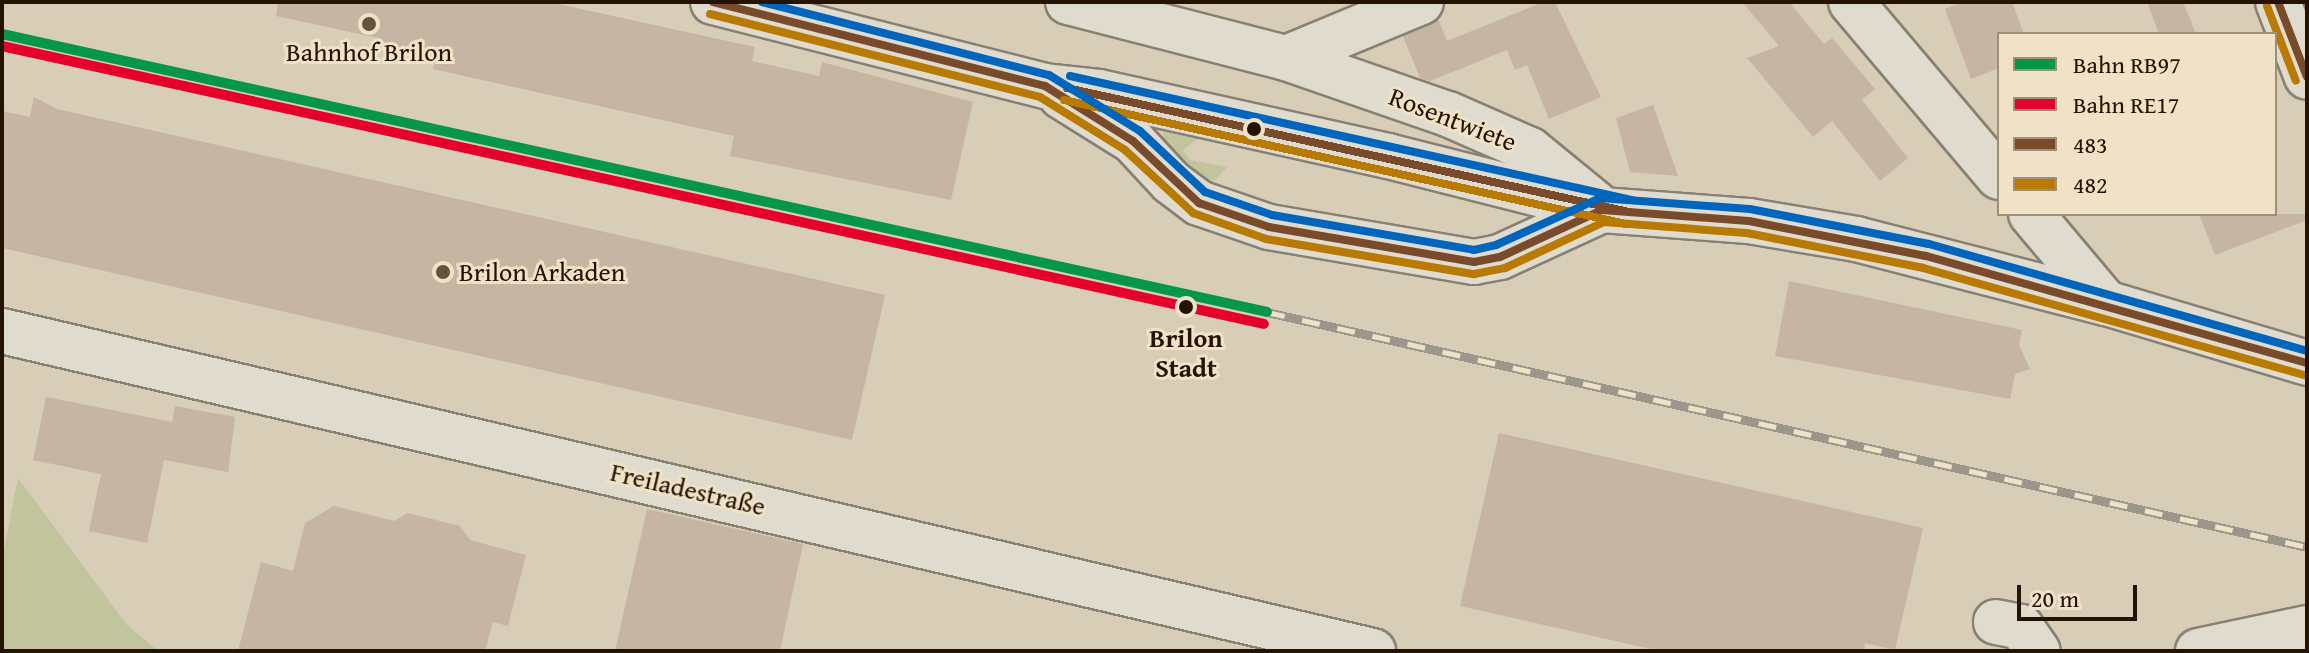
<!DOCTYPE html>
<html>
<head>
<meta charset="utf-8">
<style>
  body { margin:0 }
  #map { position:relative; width:2309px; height:653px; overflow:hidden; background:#d8cdb6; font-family:"Gentium Book Plus",serif }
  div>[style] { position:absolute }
  .green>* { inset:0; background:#c2c49e }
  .building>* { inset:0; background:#c6b5a2 }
  .roads { filter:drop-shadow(2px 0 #888071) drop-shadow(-2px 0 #888071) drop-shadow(0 2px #888071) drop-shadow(0 -2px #888071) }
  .minor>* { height:44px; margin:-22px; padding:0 22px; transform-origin:22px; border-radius:22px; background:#e0dbcf }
  .rail>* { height:9px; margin-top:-4.5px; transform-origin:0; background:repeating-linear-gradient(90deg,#efe2c6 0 18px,#9c968c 0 36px); box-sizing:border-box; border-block:2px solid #9c968c }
  .bus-1>* { height:8px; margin:-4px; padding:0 4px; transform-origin:4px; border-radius:4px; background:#7a4b2a }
  .bus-2>* { height:8px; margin:-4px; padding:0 4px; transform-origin:4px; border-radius:4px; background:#b87a00 }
  .bus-3>* { height:8px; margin:-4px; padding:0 4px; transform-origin:4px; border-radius:4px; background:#0065bd }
  .rail-1>* { height:10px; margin:-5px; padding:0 5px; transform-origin:5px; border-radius:5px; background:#049749 }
  .rail-2>* { height:10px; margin:-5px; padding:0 5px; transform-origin:5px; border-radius:5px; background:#e4002b }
  .dots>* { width:22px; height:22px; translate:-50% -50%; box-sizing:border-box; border:4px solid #efe2c6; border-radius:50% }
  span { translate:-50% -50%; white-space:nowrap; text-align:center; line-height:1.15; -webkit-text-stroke:6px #efe2c6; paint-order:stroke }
  .poi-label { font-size:26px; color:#241300 }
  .left { translate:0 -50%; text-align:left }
  .street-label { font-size:26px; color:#241300 }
  .stop-label { font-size:26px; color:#241300; font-weight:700 }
  .frame { position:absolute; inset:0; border:4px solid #241300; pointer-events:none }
  .legend { position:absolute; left:1997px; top:32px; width:280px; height:184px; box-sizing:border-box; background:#efe2c6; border:2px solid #9e8f77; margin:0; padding:10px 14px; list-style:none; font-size:24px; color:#241300 }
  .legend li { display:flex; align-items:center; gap:16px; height:40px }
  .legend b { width:40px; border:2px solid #9e8f77 }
  .scale { position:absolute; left:2017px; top:585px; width:120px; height:36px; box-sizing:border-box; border:4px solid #241300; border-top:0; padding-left:10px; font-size:24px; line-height:28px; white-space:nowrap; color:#241300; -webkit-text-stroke:6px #efe2c6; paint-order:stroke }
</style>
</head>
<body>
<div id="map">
  <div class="green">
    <i style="clip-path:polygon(1164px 129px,1207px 131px,1183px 150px,1190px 160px,1227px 167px,1209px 187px,1162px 144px)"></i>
    <i style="clip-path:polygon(18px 478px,127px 625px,158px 651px,2px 651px,2px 560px)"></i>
  </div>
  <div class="building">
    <i style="clip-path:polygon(278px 2px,549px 2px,755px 47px,752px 61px,819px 76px,822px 62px,973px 102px,951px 200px,730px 156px,734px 136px,433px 69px,435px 60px,381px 47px,383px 39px,276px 16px)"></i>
    <i style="clip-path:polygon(1543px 2px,1555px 2px,1601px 97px,1549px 119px,1527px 65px,1515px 70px,1507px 50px,1430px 81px,1420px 78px,1403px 36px,1438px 19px,1447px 41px)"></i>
    <i style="clip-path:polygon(1742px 2px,1789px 2px,1824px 44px,1832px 38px,1875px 89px,1862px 100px,1908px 158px,1880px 181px,1832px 121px,1813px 137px,1747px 58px,1779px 46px)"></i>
    <i style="clip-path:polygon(1962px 2px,2012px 2px,2024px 34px,1999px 34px,1999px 68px,1971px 79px,1945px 9px)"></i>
    <i style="clip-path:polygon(2147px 2px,2183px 2px,2196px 34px,2159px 34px)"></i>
    <i style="clip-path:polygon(34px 97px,57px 109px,885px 295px,852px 440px,2px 248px,2px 111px,30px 117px)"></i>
    <i style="clip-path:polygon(1653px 105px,1678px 176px,1630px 172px,1616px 118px)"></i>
    <i style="clip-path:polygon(2199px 214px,2307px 214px,2307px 220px,2215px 255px)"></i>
    <i style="clip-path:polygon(1789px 281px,2022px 330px,2019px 345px,2030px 369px,2015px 374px,2010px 399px,1775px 356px)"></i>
    <i style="clip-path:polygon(46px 397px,172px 422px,175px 406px,235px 417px,228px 472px,164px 460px,147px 543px,89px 531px,101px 474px,33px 460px)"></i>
    <i style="clip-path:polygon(1499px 433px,1923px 528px,1895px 650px,1865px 643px,1864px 651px,1660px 651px,1460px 606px)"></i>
    <i style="clip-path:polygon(334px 506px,394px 521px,408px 513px,460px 526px,470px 540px,526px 555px,508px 626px,493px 622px,485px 651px,238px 651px,261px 562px,293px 571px,305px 523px)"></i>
    <i style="clip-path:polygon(647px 509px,803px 544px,780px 651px,615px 651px)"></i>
  </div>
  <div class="roads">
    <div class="minor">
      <i style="left:713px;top:2px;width:342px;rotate:14.2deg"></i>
      <i style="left:1045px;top:86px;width:54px;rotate:6.3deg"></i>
      <i style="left:1099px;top:92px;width:296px;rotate:12.5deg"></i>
      <i style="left:1388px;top:156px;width:221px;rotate:14.2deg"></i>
      <i style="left:1602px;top:210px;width:147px;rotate:4.3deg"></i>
      <i style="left:1749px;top:221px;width:109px;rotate:9.5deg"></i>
      <i style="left:1856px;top:239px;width:258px;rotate:14.4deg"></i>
      <i style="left:2106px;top:303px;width:210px;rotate:16.6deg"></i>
      <i style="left:1068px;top:2px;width:225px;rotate:14.4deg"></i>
      <i style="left:1286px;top:58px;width:171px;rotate:19.1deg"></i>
      <i style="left:1448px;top:114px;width:90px;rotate:23.7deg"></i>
      <i style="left:1530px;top:150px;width:84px;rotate:39.2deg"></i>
      <i style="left:1851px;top:2px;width:229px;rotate:49.8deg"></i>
      <i style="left:2278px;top:2px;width:80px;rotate:68.9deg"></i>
      <i style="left:1286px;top:58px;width:146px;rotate:-22.5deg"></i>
      <i style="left:1061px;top:96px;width:85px;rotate:32deg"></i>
      <i style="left:1133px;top:141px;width:56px;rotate:47.2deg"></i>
      <i style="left:1171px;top:182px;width:35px;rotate:37deg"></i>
      <i style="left:1199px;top:203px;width:74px;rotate:18.9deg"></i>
      <i style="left:1269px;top:227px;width:208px;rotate:9.7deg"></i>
      <i style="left:1474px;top:262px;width:26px;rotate:-11deg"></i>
      <i style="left:1500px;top:257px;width:112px;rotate:-24.7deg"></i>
      <i style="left:2031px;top:214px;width:116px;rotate:49.9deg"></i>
      <i style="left:2px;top:331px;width:1408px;rotate:13.14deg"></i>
      <i style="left:1996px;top:622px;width:25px;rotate:11deg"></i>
      <i style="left:2021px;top:627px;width:29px;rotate:55deg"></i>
      <i style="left:2198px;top:651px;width:111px;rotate:-11.9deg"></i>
    </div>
  </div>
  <div class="rail">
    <i style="left:1267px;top:312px;width:1066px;rotate:12.73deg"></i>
  </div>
  <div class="bus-1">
    <i style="left:713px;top:2px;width:342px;rotate:14.2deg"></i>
    <i style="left:1045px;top:86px;width:104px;rotate:32deg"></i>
    <i style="left:1133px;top:141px;width:91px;rotate:43.2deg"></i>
    <i style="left:1199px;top:203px;width:74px;rotate:18.9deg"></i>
    <i style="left:1269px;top:227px;width:208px;rotate:9.7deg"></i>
    <i style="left:1474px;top:262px;width:26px;rotate:-11deg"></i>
    <i style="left:1500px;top:257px;width:112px;rotate:-24.7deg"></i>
    <i style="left:1602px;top:210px;width:147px;rotate:4.3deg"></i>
    <i style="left:1749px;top:221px;width:180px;rotate:11.2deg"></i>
    <i style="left:1926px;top:256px;width:396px;rotate:15.7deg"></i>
    <i style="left:2278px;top:2px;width:80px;rotate:68.9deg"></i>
    <i style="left:1067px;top:88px;width:576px;rotate:12.44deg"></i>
  </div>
  <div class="bus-2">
    <i style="left:2267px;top:6px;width:80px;rotate:68.9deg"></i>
    <i style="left:710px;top:14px;width:340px;rotate:14.1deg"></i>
    <i style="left:1040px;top:97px;width:100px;rotate:31.9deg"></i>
    <i style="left:1125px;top:150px;width:93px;rotate:42.8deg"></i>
    <i style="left:1193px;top:213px;width:77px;rotate:19.6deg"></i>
    <i style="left:1266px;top:239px;width:211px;rotate:9.6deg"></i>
    <i style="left:1474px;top:274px;width:32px;rotate:-11deg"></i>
    <i style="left:1505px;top:268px;width:109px;rotate:-24.9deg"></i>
    <i style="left:1604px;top:222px;width:143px;rotate:4.4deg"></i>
    <i style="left:1747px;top:233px;width:179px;rotate:11.2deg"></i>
    <i style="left:1923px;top:268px;width:396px;rotate:15.7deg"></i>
    <i style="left:1064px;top:100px;width:576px;rotate:12.44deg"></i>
  </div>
  <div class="bus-3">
    <i style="left:762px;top:2px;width:296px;rotate:14.3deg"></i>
    <i style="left:1049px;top:75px;width:107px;rotate:31.6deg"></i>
    <i style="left:1140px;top:131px;width:89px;rotate:43.2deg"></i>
    <i style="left:1205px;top:192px;width:71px;rotate:18.9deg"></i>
    <i style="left:1272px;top:215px;width:205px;rotate:9.8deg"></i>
    <i style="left:1474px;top:250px;width:23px;rotate:-13deg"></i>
    <i style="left:1496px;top:245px;width:114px;rotate:-24.3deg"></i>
    <i style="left:1600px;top:198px;width:150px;rotate:4.2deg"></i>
    <i style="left:1750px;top:209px;width:182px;rotate:11.1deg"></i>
    <i style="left:1929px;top:244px;width:393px;rotate:15.8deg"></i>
    <i style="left:1070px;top:76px;width:576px;rotate:12.44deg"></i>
  </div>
  <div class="rail-1">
    <i style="left:2px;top:34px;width:1295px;rotate:12.39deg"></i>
  </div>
  <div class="rail-2">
    <i style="left:2px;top:46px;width:1292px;rotate:12.42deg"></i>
  </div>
  <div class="dots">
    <i style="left:369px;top:24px;background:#635440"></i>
    <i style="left:1254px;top:129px;background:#241300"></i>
    <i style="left:443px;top:272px;background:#635440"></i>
    <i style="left:1186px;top:307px;background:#241300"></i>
  </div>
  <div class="poi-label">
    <span style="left:369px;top:52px">Bahnhof Brilon</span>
    <span class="left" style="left:459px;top:272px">Brilon Arkaden</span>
  </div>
  <div class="street-label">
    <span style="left:1453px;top:119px;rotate:21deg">Rosentwiete</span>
    <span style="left:688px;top:489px;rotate:13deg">Freiladestraße</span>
  </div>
  <div class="stop-label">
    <span style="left:1186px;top:353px">Brilon<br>Stadt</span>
  </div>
  <div class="frame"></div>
  <ul class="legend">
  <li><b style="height:10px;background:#049749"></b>Bahn RB97</li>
  <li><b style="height:10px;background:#e4002b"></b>Bahn RE17</li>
  <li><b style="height:10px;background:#7a4b2a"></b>483</li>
  <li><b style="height:10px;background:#b87a00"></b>482</li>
  </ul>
  <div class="scale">20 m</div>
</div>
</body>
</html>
